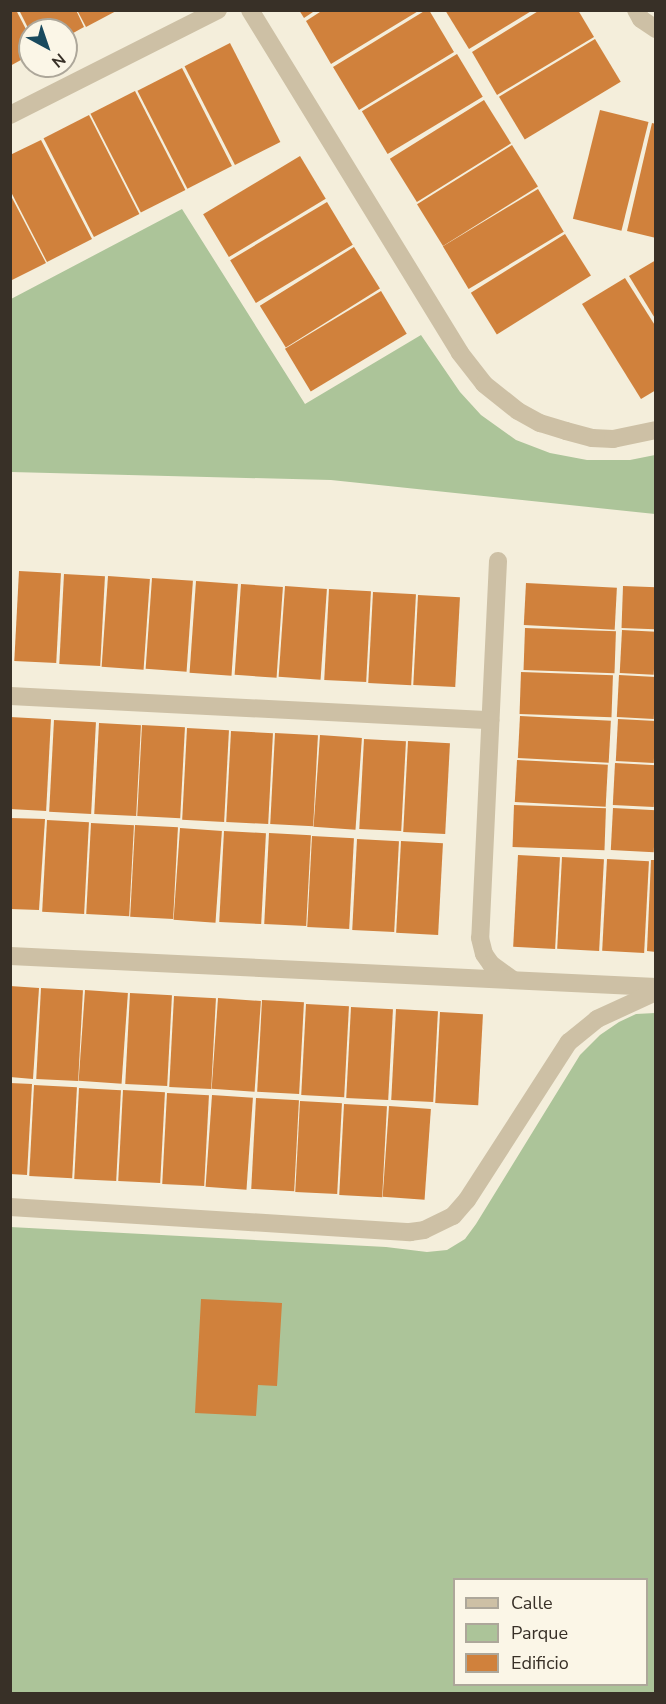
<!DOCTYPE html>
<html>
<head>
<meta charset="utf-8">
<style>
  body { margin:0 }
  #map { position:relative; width:666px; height:1704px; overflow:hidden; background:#f4eedb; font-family:"Nunito Sans",sans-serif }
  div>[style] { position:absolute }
  .green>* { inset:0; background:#acc499 }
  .building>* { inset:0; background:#d0813c; transform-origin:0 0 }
  .street>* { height:18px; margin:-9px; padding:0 9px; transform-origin:9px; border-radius:9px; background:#cdc0a5 }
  span { translate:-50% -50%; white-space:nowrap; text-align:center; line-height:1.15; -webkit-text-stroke:4.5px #fbf6e7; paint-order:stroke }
  .frame { position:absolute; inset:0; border:12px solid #383027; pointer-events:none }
  .legend { position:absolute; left:453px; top:1578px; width:195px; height:108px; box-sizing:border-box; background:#fbf6e7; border:2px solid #ada79a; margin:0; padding:8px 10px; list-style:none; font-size:18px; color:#383027 }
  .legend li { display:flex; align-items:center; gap:12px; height:30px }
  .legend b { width:30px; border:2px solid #ada79a }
  .north { position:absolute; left:18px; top:18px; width:60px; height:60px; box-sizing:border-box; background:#fbf6e7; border:2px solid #ada79a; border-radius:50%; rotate:140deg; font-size:16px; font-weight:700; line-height:24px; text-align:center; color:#383027 }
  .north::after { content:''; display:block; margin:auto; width:21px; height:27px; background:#194a5e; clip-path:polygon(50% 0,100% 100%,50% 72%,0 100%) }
</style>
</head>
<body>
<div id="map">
  <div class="green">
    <i style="clip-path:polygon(182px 209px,305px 404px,421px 335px,460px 392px,481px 415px,516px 440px,550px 453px,587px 460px,630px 460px,655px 455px,655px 514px,331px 480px,11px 472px,11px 299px)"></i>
    <i style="clip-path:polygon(evenodd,655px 1013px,655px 1693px,11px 1693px,10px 1227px,386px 1247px,427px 1252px,447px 1250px,465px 1239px,476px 1224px,580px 1055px,600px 1035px,619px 1022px,636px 1014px,655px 1013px,454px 1580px,646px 1580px,646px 1684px,454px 1684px,454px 1580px)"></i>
  </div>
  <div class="building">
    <i style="clip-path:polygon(10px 10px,16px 10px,30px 37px,30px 55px,10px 66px)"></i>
    <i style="clip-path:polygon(19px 10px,76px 10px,84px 27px,66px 37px,66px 30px,29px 30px)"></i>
    <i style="clip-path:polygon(77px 10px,118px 10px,86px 27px)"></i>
    <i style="clip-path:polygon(299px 10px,316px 10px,304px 18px)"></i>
    <i style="clip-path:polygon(323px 10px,420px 10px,331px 64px,306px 21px)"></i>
    <i style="clip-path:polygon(426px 10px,429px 10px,454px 52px,359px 110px,333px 67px)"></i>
    <i style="clip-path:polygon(445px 10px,533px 10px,469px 49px)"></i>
    <i style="clip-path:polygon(540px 10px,578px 10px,594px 37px,497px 95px,472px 52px)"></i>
    <i style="left:595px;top:39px;width:50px;height:112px;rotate:59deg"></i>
    <i style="left:230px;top:43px;width:111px;height:51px;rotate:63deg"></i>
    <i style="left:457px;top:54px;width:50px;height:111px;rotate:59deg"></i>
    <i style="left:182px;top:68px;width:110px;height:50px;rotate:63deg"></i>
    <i style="left:135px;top:91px;width:111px;height:50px;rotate:63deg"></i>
    <i style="left:484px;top:100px;width:51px;height:111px;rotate:58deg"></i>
    <i style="left:600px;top:110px;width:50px;height:112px;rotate:14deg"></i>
    <i style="left:89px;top:115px;width:111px;height:51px;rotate:63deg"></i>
    <i style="clip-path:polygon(652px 123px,656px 124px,656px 238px,627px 231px)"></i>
    <i style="clip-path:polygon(41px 140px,92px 239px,47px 262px,10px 190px,10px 155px)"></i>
    <i style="left:512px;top:145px;width:49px;height:112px;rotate:58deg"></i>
    <i style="left:300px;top:156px;width:50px;height:113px;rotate:59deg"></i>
    <i style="left:538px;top:189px;width:50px;height:111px;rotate:59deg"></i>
    <i style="clip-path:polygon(10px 194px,46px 263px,10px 281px)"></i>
    <i style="left:327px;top:202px;width:50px;height:113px;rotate:59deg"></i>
    <i style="left:565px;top:234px;width:49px;height:111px;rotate:58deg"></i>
    <i style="left:354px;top:247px;width:49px;height:111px;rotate:58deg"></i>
    <i style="clip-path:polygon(656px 260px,656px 320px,629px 276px)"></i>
    <i style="clip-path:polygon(625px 278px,656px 327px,656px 390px,641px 399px,582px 304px)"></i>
    <i style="left:381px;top:291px;width:50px;height:112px;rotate:59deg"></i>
    <i style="left:19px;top:571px;width:42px;height:90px;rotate:3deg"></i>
    <i style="left:64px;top:574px;width:41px;height:90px;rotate:3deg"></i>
    <i style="left:108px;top:576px;width:42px;height:91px;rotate:4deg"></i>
    <i style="left:152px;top:578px;width:41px;height:91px;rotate:4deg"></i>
    <i style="left:196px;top:581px;width:42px;height:92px;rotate:4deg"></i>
    <i style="left:526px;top:583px;width:91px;height:42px;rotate:3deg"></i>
    <i style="left:241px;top:584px;width:42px;height:91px;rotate:4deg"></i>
    <i style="left:285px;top:586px;width:42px;height:91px;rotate:4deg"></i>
    <i style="left:623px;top:586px;width:33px;height:42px;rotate:2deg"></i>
    <i style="left:329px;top:589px;width:42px;height:91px;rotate:3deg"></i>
    <i style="left:373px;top:592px;width:43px;height:91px;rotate:3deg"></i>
    <i style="left:418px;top:595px;width:42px;height:90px;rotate:3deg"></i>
    <i style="left:525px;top:628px;width:91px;height:42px;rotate:2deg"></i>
    <i style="left:622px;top:630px;width:34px;height:43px;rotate:3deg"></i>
    <i style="left:521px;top:672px;width:92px;height:42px;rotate:2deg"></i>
    <i style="left:619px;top:675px;width:37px;height:42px;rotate:3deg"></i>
    <i style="left:520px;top:716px;width:91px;height:42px;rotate:3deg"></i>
    <i style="left:10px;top:717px;width:41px;height:92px;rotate:3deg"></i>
    <i style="left:618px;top:719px;width:38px;height:42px;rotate:3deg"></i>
    <i style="left:54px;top:720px;width:42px;height:92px;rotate:3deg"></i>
    <i style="left:99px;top:723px;width:42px;height:91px;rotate:3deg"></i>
    <i style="left:142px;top:725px;width:43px;height:91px;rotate:3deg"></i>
    <i style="left:187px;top:728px;width:42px;height:92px;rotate:3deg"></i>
    <i style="left:231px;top:731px;width:42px;height:91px;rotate:3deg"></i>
    <i style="left:275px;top:733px;width:43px;height:91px;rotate:3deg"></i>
    <i style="left:320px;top:735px;width:42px;height:92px;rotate:4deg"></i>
    <i style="left:364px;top:739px;width:42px;height:90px;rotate:3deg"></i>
    <i style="left:408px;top:741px;width:42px;height:91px;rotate:3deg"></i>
    <i style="left:517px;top:760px;width:91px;height:42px;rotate:3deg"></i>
    <i style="left:615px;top:763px;width:41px;height:42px;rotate:3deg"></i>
    <i style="left:514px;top:805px;width:92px;height:42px;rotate:2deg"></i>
    <i style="left:613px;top:808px;width:43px;height:42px;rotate:3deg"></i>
    <i style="clip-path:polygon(10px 818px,45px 819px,39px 910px,10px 909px)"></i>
    <i style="left:47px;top:820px;width:42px;height:92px;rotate:3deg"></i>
    <i style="left:91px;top:823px;width:43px;height:91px;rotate:3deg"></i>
    <i style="left:135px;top:825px;width:43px;height:92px;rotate:3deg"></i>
    <i style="left:180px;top:828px;width:42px;height:92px;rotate:4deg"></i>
    <i style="left:224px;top:831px;width:42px;height:91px;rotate:3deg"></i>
    <i style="left:269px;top:833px;width:42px;height:91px;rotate:3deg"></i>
    <i style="left:312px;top:836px;width:42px;height:91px;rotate:3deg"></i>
    <i style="left:357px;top:839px;width:42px;height:91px;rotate:3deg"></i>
    <i style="left:401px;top:841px;width:42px;height:92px;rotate:3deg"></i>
    <i style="left:518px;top:855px;width:42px;height:92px;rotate:3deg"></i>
    <i style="left:562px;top:857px;width:42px;height:92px;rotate:3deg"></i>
    <i style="left:607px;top:859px;width:42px;height:92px;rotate:3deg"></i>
    <i style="clip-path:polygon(651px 860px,656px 860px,656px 952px,647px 951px)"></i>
    <i style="clip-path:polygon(10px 986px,39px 988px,33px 1079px,10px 1077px)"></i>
    <i style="left:41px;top:988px;width:42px;height:91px;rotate:3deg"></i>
    <i style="left:85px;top:990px;width:43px;height:91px;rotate:4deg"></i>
    <i style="left:130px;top:993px;width:42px;height:91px;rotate:3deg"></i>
    <i style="left:174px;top:996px;width:42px;height:91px;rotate:3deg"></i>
    <i style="left:218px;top:998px;width:43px;height:91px;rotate:4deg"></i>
    <i style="left:262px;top:1000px;width:42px;height:92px;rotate:3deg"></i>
    <i style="left:306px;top:1004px;width:43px;height:91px;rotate:3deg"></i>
    <i style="left:351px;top:1007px;width:42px;height:91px;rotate:3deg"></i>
    <i style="left:396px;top:1009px;width:42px;height:91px;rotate:3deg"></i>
    <i style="left:440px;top:1012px;width:43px;height:91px;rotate:3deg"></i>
    <i style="clip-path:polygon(10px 1083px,32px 1084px,27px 1175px,10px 1174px)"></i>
    <i style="left:34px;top:1085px;width:43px;height:91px;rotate:3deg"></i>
    <i style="left:79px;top:1088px;width:42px;height:91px;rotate:3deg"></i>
    <i style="left:123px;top:1090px;width:42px;height:91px;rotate:3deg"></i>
    <i style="left:167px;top:1093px;width:42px;height:91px;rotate:3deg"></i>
    <i style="left:212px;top:1095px;width:41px;height:92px;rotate:4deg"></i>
    <i style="left:256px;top:1098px;width:43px;height:91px;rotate:3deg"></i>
    <i style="left:300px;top:1101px;width:42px;height:91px;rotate:3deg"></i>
    <i style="left:344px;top:1104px;width:43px;height:91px;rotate:3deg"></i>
    <i style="left:389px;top:1106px;width:42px;height:91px;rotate:4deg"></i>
    <i style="clip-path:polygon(201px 1299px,282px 1303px,277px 1386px,258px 1385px,256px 1416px,195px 1413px)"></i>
  </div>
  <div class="street">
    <i style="left:250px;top:10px;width:402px;rotate:58.5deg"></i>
    <i style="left:460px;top:353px;width:39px;rotate:52deg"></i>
    <i style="left:484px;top:384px;width:43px;rotate:38.5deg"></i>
    <i style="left:518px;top:411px;width:25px;rotate:29deg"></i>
    <i style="left:540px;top:423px;width:27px;rotate:17deg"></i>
    <i style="left:566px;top:431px;width:27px;rotate:15deg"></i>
    <i style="left:592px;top:438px;width:21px;rotate:3deg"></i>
    <i style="left:613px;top:439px;width:44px;rotate:-11.8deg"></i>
    <i style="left:636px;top:10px;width:10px;rotate:61deg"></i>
    <i style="left:641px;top:19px;width:18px;rotate:34deg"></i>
    <i style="left:10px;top:115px;width:233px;rotate:-26.8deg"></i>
    <i style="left:498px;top:561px;width:377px;rotate:92.7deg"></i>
    <i style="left:480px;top:938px;width:16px;rotate:76deg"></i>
    <i style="left:484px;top:954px;width:12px;rotate:55deg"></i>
    <i style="left:491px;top:964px;width:27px;rotate:36deg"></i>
    <i style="left:10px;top:696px;width:481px;rotate:2.9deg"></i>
    <i style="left:10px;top:956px;width:647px;rotate:2.75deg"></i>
    <i style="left:10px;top:1207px;width:401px;rotate:3.6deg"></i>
    <i style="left:410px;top:1232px;width:14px;rotate:-8deg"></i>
    <i style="left:424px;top:1230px;width:32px;rotate:-26deg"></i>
    <i style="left:453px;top:1216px;width:21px;rotate:-49deg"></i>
    <i style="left:467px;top:1200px;width:188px;rotate:-57.2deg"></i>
    <i style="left:569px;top:1042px;width:36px;rotate:-39deg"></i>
    <i style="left:597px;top:1019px;width:65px;rotate:-24.6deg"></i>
  </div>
  <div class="frame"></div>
  <ul class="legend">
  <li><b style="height:8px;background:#cdc0a5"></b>Calle</li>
  <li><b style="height:16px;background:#acc499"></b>Parque</li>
  <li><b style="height:16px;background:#d0813c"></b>Edificio</li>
  </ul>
  <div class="north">N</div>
</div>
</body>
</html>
